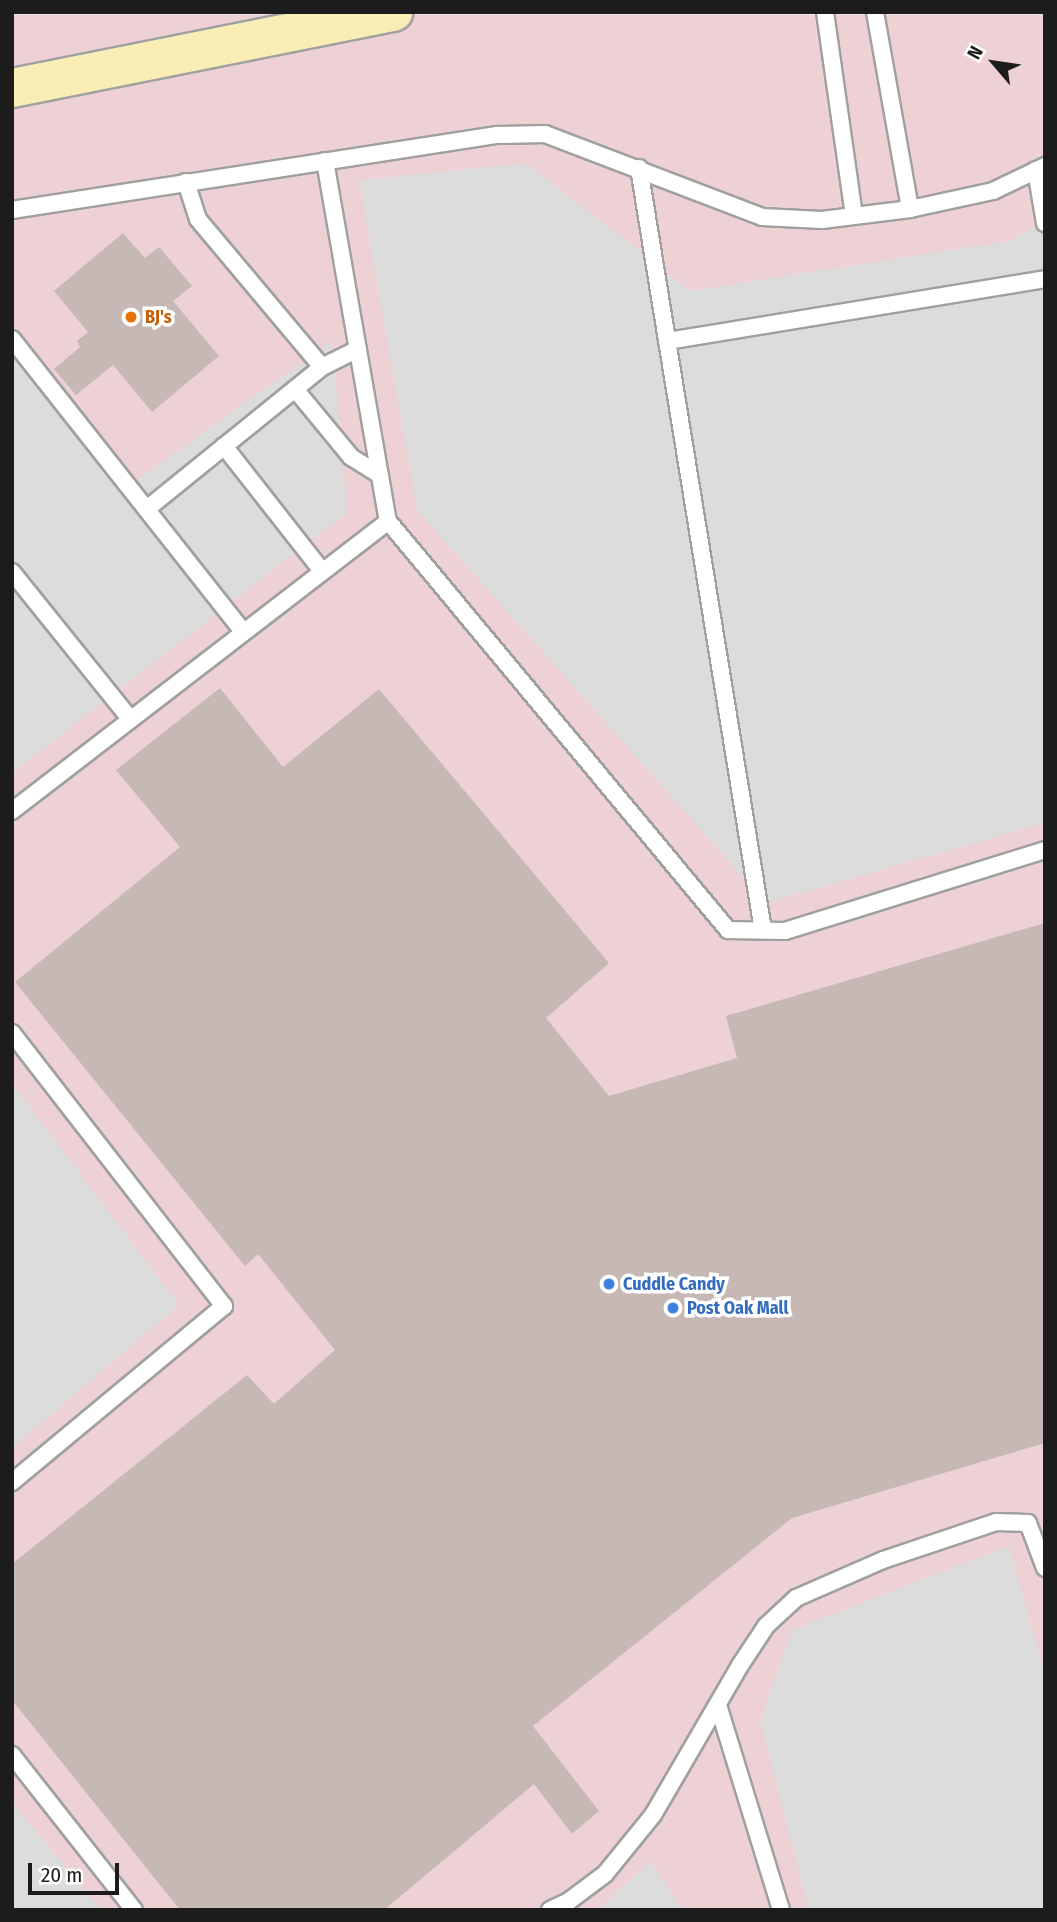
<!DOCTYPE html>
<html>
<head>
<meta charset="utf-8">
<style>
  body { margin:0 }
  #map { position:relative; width:1057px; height:1922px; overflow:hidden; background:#ede7e2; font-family:"Fira Sans Condensed",sans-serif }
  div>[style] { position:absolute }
  .commercial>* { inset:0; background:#eed1d5; transform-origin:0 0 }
  .parking>* { inset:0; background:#dcdcdc }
  .building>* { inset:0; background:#c5b8b5 }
  .roads { filter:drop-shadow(2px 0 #a0a0a0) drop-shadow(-2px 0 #a0a0a0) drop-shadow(0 2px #a0a0a0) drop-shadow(0 -2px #a0a0a0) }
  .service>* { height:16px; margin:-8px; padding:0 8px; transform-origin:8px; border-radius:8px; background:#fff }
  .secondary>* { height:38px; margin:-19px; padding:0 19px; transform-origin:19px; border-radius:19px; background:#f8eeb5 }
  .dots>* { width:19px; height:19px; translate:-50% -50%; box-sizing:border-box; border:4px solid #fff; border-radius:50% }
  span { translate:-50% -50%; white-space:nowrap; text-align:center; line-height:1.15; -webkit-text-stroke:7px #fff; paint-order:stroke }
  .food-label { font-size:18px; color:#c56008; font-weight:700 }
  .left { translate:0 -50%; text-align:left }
  .shop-label { font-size:18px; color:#366cbe; font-weight:700 }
  .frame { position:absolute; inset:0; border:14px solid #1c1c1c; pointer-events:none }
  .north { position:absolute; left:959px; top:28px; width:70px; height:70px; -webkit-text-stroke:5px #fff; paint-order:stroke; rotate:299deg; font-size:19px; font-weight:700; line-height:28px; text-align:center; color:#1c1c1c }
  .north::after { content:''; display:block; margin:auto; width:24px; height:32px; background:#1c1c1c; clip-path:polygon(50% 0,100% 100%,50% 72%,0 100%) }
  .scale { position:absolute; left:28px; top:1863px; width:91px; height:32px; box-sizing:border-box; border:4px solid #1c1c1c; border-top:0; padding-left:9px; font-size:21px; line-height:24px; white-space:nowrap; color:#1c1c1c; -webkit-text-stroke:5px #fff; paint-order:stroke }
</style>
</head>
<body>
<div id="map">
  <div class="commercial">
    <i style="left:1045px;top:15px;width:1895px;height:1040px;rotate:90deg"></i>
  </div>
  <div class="parking">
    <i style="clip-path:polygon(526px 163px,690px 291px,1009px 241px,1045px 220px,1045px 823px,766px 903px,417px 510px,359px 180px)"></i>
    <i style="clip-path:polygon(332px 341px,347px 512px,12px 773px,12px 354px,124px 489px)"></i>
    <i style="clip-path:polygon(12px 1083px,179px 1305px,12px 1448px)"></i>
    <i style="clip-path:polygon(1009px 1546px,1045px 1676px,1045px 1910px,809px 1910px,760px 1721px,792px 1630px)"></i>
    <i style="clip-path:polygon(12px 1802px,101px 1910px,12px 1910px)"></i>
    <i style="clip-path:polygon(651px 1861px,682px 1910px,598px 1910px)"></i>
  </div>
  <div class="building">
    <i style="clip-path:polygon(123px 233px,145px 258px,159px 247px,192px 286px,173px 301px,219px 356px,152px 412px,113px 365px,76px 395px,54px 369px,80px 347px,77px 341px,88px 332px,54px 291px)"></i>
    <i style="clip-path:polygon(220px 688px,283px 767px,379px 689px,609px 963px,546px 1018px,609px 1096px,737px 1058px,726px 1016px,1045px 923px,1045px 1443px,792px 1518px,533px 1726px,599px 1811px,572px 1834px,534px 1784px,384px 1910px,180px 1910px,12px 1700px,12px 1564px,247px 1375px,274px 1404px,335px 1350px,258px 1254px,245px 1266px,15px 982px,180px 847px,116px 770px)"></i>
  </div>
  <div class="roads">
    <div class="service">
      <i style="left:825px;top:12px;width:206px;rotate:81.9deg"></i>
      <i style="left:875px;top:12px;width:200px;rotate:79.9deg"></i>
      <i style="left:325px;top:161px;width:365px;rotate:80.1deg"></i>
      <i style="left:639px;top:168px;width:772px;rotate:80.76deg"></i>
      <i style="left:1036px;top:170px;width:54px;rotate:80.4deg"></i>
      <i style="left:12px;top:210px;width:491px;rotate:-8.8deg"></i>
      <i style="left:497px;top:135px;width:48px;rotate:-1.2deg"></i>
      <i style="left:545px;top:134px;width:232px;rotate:20.9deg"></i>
      <i style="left:762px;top:217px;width:60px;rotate:2.9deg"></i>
      <i style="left:822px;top:220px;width:89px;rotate:-7.1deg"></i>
      <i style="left:910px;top:209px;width:85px;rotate:-12.2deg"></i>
      <i style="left:993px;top:191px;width:58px;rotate:-25.7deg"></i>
      <i style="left:12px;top:339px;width:373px;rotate:51.7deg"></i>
      <i style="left:667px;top:341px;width:383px;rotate:-9.3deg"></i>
      <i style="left:322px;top:367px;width:40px;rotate:-26.6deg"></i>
      <i style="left:295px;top:389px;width:88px;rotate:50.5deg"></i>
      <i style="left:351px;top:457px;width:34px;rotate:32deg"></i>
      <i style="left:224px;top:446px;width:159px;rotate:51.9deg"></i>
      <i style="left:148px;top:508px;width:224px;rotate:-39deg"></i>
      <i style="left:322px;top:367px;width:193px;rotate:-130deg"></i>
      <i style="left:198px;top:219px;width:39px;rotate:-108deg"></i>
      <i style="left:12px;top:572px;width:189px;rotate:51.2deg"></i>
      <i style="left:12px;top:811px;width:475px;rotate:-37.6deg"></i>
      <i style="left:388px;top:521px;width:532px;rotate:50.26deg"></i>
      <i style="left:728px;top:930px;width:57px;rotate:1deg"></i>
      <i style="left:785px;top:931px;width:272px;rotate:-17.3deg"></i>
      <i style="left:12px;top:1033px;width:346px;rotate:52.2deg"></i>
      <i style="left:224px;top:1306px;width:276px;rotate:140.3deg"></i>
      <i style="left:718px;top:1705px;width:214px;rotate:72.9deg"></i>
      <i style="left:12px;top:1755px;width:197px;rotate:51.8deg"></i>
      <i style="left:550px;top:1910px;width:21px;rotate:-25deg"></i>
      <i style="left:569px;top:1901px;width:45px;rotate:-36.9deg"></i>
      <i style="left:605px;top:1874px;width:76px;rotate:-50.9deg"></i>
      <i style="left:653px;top:1815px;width:171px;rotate:-59.8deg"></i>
      <i style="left:739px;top:1667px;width:49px;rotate:-56.6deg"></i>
      <i style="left:766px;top:1626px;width:41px;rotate:-43deg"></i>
      <i style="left:796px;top:1598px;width:95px;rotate:-23.6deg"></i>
      <i style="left:883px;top:1560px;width:119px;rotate:-18.6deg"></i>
      <i style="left:996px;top:1522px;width:32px;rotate:2deg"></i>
      <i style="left:1028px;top:1523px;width:48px;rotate:69.3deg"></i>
    </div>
    <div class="secondary">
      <i style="left:12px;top:88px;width:389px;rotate:-11.3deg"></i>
    </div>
  </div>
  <div class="dots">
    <i style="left:131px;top:317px;background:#e8710a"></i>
    <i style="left:609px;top:1284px;background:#3f7fe0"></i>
    <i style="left:673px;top:1308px;background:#3f7fe0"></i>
  </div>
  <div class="food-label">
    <span class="left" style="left:145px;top:317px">BJ's</span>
  </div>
  <div class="shop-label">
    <span class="left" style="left:623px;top:1284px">Cuddle Candy</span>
    <span class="left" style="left:687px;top:1308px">Post Oak Mall</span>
  </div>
  <div class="frame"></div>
  <div class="north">N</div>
  <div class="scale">20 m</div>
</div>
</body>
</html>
